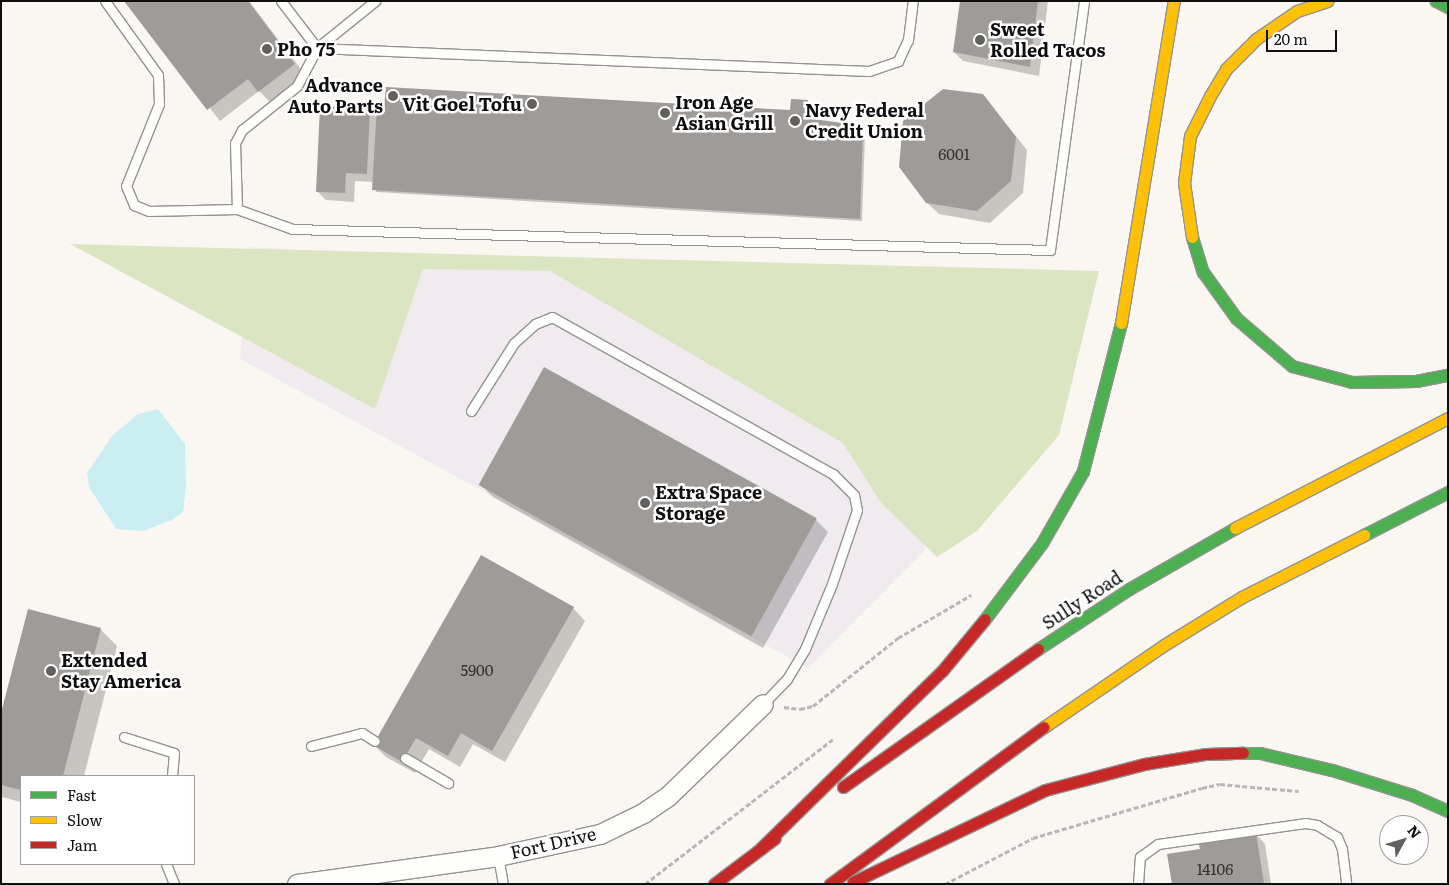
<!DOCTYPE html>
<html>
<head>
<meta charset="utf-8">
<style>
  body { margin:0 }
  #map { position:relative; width:1449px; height:885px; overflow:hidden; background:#faf7f2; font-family:Literata,serif }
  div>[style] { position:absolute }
  .industrial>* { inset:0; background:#f1ebef }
  .forest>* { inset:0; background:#dce5c2 }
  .water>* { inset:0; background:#cbeef2 }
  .shadow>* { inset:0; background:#0003 }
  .building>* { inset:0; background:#9e9b98; transform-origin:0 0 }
  .path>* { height:3px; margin-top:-1.5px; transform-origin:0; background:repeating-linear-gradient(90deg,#b8b7b6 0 5px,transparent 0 7.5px) }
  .roads { filter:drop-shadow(1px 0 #949391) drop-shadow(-1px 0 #949391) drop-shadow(0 1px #949391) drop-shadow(0 -1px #949391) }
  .lane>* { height:9px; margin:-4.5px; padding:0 4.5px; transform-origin:4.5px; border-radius:4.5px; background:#fefefd }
  .street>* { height:19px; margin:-9.5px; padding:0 9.5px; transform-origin:9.5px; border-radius:9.5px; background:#fefefd }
  .fast>* { height:11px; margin:-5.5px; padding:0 5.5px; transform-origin:5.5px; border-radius:5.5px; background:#4caf50 }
  .slow>* { height:11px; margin:-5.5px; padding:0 5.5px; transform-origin:5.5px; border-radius:5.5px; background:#ffc107 }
  .jam>* { height:11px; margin:-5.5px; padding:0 5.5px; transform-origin:5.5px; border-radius:5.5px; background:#c62828 }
  .dots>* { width:14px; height:14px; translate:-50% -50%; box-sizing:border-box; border:2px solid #fff; border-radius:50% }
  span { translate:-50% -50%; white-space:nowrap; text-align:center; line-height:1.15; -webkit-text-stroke:5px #fff; paint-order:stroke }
  .number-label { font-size:15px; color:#323130 }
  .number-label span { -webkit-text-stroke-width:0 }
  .poi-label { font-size:18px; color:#0e0e0e; font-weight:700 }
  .left { translate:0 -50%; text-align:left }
  .right { translate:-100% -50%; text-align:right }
  .street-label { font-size:18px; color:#0e0e0e }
  .frame { position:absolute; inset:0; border:2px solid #0e0e0e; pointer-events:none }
  .legend { position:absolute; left:20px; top:775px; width:175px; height:90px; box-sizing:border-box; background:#fff; border:1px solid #9f9f9f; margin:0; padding:6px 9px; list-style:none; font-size:15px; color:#0e0e0e }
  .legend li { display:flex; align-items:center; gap:10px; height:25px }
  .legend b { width:25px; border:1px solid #9f9f9f }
  .north { position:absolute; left:1379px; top:815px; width:50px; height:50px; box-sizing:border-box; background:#fff; border:1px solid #9f9f9f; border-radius:50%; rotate:51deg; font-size:14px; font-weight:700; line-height:20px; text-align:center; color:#0e0e0e }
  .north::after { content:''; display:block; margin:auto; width:18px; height:22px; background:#61605e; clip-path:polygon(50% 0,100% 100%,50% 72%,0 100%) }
  .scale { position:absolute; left:1266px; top:30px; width:71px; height:22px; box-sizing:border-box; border:2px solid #0e0e0e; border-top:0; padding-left:6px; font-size:15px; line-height:18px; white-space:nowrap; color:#0e0e0e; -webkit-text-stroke:4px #fff; paint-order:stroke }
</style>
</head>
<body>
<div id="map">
  <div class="industrial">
    <i style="clip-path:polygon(250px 247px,882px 282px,925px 550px,808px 668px,240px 359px)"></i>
  </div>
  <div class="forest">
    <i style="clip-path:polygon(70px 244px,1099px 271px,1059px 435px,977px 531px,937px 557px,881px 503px,843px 443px,550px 271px,423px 269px,375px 409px)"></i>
  </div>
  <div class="water">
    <i style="clip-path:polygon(158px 409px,185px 444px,186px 486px,183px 512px,172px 520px,143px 531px,116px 529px,89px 487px,87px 473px,112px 436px,138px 414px)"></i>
  </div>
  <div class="shadow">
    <i style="clip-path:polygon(126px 1px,249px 1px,306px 76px,271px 103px,259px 91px,220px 121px)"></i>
    <i style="clip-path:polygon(961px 1px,1048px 1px,1039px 76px,963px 61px,954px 52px)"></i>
    <i style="clip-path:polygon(983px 95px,1027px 150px,1023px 193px,990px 223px,939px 214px,926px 202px)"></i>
    <i style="clip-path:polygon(808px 101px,810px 104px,809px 120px,842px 124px,844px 130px,865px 134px,862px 221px,376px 192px,374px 182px,355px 181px,354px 202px,326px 200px,317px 191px,370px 110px,377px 118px,386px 108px,792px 112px)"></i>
    <i style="clip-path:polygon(481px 485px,816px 520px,828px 532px,763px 648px,493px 497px)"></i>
    <i style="clip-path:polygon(573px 608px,585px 621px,505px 762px,473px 744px,460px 767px,429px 749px,415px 773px,386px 757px,374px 745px)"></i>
    <i style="clip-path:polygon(100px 629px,117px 646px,84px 776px,21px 776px,21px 802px,2px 797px,1px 718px)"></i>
    <i style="clip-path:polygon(1256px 834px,1265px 844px,1271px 884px,1173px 884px)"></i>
  </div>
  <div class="building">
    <i style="clip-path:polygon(124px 1px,248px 1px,295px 64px,258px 92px,248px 79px,207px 110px)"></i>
    <i style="clip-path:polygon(960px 1px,1038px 1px,1030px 67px,953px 52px)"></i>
    <i style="clip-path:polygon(386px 87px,790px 110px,791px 99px,808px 100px,806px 118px,842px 123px,842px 129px,863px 130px,860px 219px,372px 190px,377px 105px,384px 107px)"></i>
    <i style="clip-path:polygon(943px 89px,983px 94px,1016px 137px,1011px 181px,977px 211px,926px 203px,899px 167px,903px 121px)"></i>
    <i style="clip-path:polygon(320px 106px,370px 108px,367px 174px,346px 173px,345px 193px,316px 192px)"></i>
    <i style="left:544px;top:367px;width:312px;height:135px;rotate:29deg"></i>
    <i style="clip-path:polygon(481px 555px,574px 607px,492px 751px,461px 733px,448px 756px,416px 738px,402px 762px,373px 745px)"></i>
    <i style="clip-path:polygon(28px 609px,101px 628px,63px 776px,21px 776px,21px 790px,1px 785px,1px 713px)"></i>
    <i style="clip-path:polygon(1256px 833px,1264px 883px,1172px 884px,1167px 854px,1200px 849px,1198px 841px)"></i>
  </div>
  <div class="path">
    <i style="left:784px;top:707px;width:16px;rotate:7deg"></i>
    <i style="left:800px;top:709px;width:13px;rotate:-13deg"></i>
    <i style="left:813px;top:706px;width:109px;rotate:-38.7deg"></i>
    <i style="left:898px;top:638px;width:85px;rotate:-30.5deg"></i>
    <i style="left:645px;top:884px;width:237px;rotate:-37.6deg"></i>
    <i style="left:945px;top:884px;width:99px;rotate:-27.6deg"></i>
    <i style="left:1033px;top:838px;width:176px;rotate:-16.5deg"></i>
    <i style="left:1202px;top:788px;width:18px;rotate:-13deg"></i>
    <i style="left:1220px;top:784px;width:79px;rotate:5.1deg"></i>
  </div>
  <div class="roads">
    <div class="lane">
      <i style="left:105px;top:1px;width:91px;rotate:54.4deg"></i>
      <i style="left:158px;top:75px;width:29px;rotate:88deg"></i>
      <i style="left:159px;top:104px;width:88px;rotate:111.9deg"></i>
      <i style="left:126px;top:186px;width:21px;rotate:67deg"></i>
      <i style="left:134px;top:205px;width:16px;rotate:22deg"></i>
      <i style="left:149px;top:211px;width:88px;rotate:-1.3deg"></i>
      <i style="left:237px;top:209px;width:59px;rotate:19.7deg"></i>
      <i style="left:293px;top:229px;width:757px;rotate:1.59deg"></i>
      <i style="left:1050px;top:250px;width:251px;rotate:-82.2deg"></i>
      <i style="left:281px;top:1px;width:59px;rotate:52.5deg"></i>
      <i style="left:317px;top:48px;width:552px;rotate:2.39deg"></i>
      <i style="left:869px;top:71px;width:31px;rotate:-19deg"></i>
      <i style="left:898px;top:61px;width:23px;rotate:-65deg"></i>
      <i style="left:908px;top:40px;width:39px;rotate:-83deg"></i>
      <i style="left:237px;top:209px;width:66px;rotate:-91.7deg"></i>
      <i style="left:235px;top:143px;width:15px;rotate:-62deg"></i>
      <i style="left:242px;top:130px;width:70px;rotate:-38.7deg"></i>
      <i style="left:297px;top:86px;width:43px;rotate:-62.2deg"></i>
      <i style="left:317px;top:48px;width:75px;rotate:-39deg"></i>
      <i style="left:471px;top:411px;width:80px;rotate:-57.7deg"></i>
      <i style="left:514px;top:343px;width:28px;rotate:-42deg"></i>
      <i style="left:535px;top:324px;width:18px;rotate:-22deg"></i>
      <i style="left:552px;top:317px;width:322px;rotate:29.2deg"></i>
      <i style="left:833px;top:474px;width:30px;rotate:45deg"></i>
      <i style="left:854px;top:495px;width:15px;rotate:79deg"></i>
      <i style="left:857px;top:510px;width:78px;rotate:108.7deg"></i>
      <i style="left:832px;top:584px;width:70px;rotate:112.6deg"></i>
      <i style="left:805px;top:649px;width:35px;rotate:121deg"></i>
      <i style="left:787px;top:679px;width:35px;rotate:134deg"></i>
      <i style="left:124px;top:737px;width:52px;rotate:17.7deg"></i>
      <i style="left:174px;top:753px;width:23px;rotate:95deg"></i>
      <i style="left:311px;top:746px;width:53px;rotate:-14.3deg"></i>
      <i style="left:362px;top:733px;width:15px;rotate:32deg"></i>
      <i style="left:405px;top:758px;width:50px;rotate:30.2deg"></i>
      <i style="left:498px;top:856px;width:28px;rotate:80deg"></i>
      <i style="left:166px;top:864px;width:22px;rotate:68deg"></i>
      <i style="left:1138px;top:884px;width:27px;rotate:-86deg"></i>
      <i style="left:1140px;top:857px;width:22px;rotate:-36deg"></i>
      <i style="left:1158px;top:844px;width:148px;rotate:-8.1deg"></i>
      <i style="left:1305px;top:823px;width:12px;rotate:9deg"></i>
      <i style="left:1317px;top:825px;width:23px;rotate:31deg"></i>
      <i style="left:1337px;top:837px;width:13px;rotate:67deg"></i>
      <i style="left:1342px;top:849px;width:35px;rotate:83deg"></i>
    </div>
    <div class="street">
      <i style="left:297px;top:884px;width:203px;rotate:-7.9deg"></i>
      <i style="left:498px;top:856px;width:104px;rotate:-12.2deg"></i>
      <i style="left:600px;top:834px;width:48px;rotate:-26deg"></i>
      <i style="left:643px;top:813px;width:30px;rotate:-34deg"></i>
      <i style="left:668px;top:796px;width:132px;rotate:-44.1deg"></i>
    </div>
    <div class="fast">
      <i style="left:1436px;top:1px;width:13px;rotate:27deg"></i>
      <i style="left:1192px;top:237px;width:37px;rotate:73deg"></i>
      <i style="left:1203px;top:272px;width:57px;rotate:54.3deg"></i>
      <i style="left:1236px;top:318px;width:74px;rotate:40.6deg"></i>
      <i style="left:1292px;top:366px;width:62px;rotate:14.9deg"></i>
      <i style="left:1352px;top:382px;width:64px;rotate:-0.9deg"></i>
      <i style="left:1416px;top:381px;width:33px;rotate:-11deg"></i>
      <i style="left:1364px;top:535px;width:94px;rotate:-27.1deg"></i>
      <i style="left:985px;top:619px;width:95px;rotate:-53.1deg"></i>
      <i style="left:1042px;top:543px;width:83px;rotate:-60.3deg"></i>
      <i style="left:1083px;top:471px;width:153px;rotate:-75.6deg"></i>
      <i style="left:1038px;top:649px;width:109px;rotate:-33.4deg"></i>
      <i style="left:1129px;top:589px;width:122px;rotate:-29.9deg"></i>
      <i style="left:1243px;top:753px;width:17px"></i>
      <i style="left:1260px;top:753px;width:74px;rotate:13.3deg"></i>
      <i style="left:1332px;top:770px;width:84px;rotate:17.4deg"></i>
      <i style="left:1412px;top:795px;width:39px;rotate:24deg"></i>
    </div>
    <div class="slow">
      <i style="left:1192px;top:237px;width:55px;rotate:-98.4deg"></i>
      <i style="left:1184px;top:183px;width:47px;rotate:-82.7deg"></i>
      <i style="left:1190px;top:136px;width:45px;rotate:-63.4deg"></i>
      <i style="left:1210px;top:96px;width:31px;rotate:-59deg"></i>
      <i style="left:1226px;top:69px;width:42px;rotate:-45deg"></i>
      <i style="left:1256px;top:39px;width:50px;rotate:-34.3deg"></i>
      <i style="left:1297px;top:11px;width:32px;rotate:-18deg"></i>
      <i style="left:1121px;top:323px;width:326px;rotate:-80.7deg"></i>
      <i style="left:1235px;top:528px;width:240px;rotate:-27.3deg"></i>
      <i style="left:1044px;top:727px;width:145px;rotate:-34.3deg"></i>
      <i style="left:1164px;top:645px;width:92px;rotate:-31.6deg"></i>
      <i style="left:1242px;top:597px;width:137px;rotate:-26.9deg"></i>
    </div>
    <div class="jam">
      <i style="left:843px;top:787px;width:239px;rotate:-35.3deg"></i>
      <i style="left:760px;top:849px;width:255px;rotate:-44.4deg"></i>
      <i style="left:942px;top:671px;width:67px;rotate:-50.4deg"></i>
      <i style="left:853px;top:882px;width:213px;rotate:-25.6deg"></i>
      <i style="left:1045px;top:790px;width:102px;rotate:-14.7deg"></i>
      <i style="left:1144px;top:764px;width:63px;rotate:-9.2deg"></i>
      <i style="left:1206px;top:754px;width:37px;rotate:-2deg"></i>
      <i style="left:714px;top:884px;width:76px;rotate:-37deg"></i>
      <i style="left:830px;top:884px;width:265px;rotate:-36.3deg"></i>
    </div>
  </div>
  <div class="dots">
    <i style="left:980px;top:40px;background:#61605e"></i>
    <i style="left:267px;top:49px;background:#61605e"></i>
    <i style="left:393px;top:96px;background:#61605e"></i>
    <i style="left:532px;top:104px;background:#61605e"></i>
    <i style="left:665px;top:113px;background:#61605e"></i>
    <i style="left:795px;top:121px;background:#61605e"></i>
    <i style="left:645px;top:503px;background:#61605e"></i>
    <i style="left:51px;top:671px;background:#61605e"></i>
  </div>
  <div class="number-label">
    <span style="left:954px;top:154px">6001</span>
    <span style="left:477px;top:670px">5900</span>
    <span style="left:1215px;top:869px">14106</span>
  </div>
  <div class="poi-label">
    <span class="left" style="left:990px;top:40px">Sweet<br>Rolled Tacos</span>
    <span class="left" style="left:277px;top:49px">Pho 75</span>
    <span class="right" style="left:383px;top:96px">Advance<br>Auto Parts</span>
    <span class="left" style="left:675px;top:113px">Iron Age<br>Asian Grill</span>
    <span class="right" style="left:522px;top:104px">Vit Goel Tofu</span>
    <span class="left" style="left:805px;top:121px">Navy Federal<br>Credit Union</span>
    <span class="left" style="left:655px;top:503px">Extra Space<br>Storage</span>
    <span class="left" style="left:61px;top:671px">Extended<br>Stay America</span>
  </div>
  <div class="street-label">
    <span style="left:1082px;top:600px;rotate:-33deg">Sully Road</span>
    <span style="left:553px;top:843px;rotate:-13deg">Fort Drive</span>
  </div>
  <div class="frame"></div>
  <ul class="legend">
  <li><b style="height:6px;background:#4caf50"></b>Fast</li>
  <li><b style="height:6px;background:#ffc107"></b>Slow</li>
  <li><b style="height:6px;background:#c62828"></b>Jam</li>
  </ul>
  <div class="north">N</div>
  <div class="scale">20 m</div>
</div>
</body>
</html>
